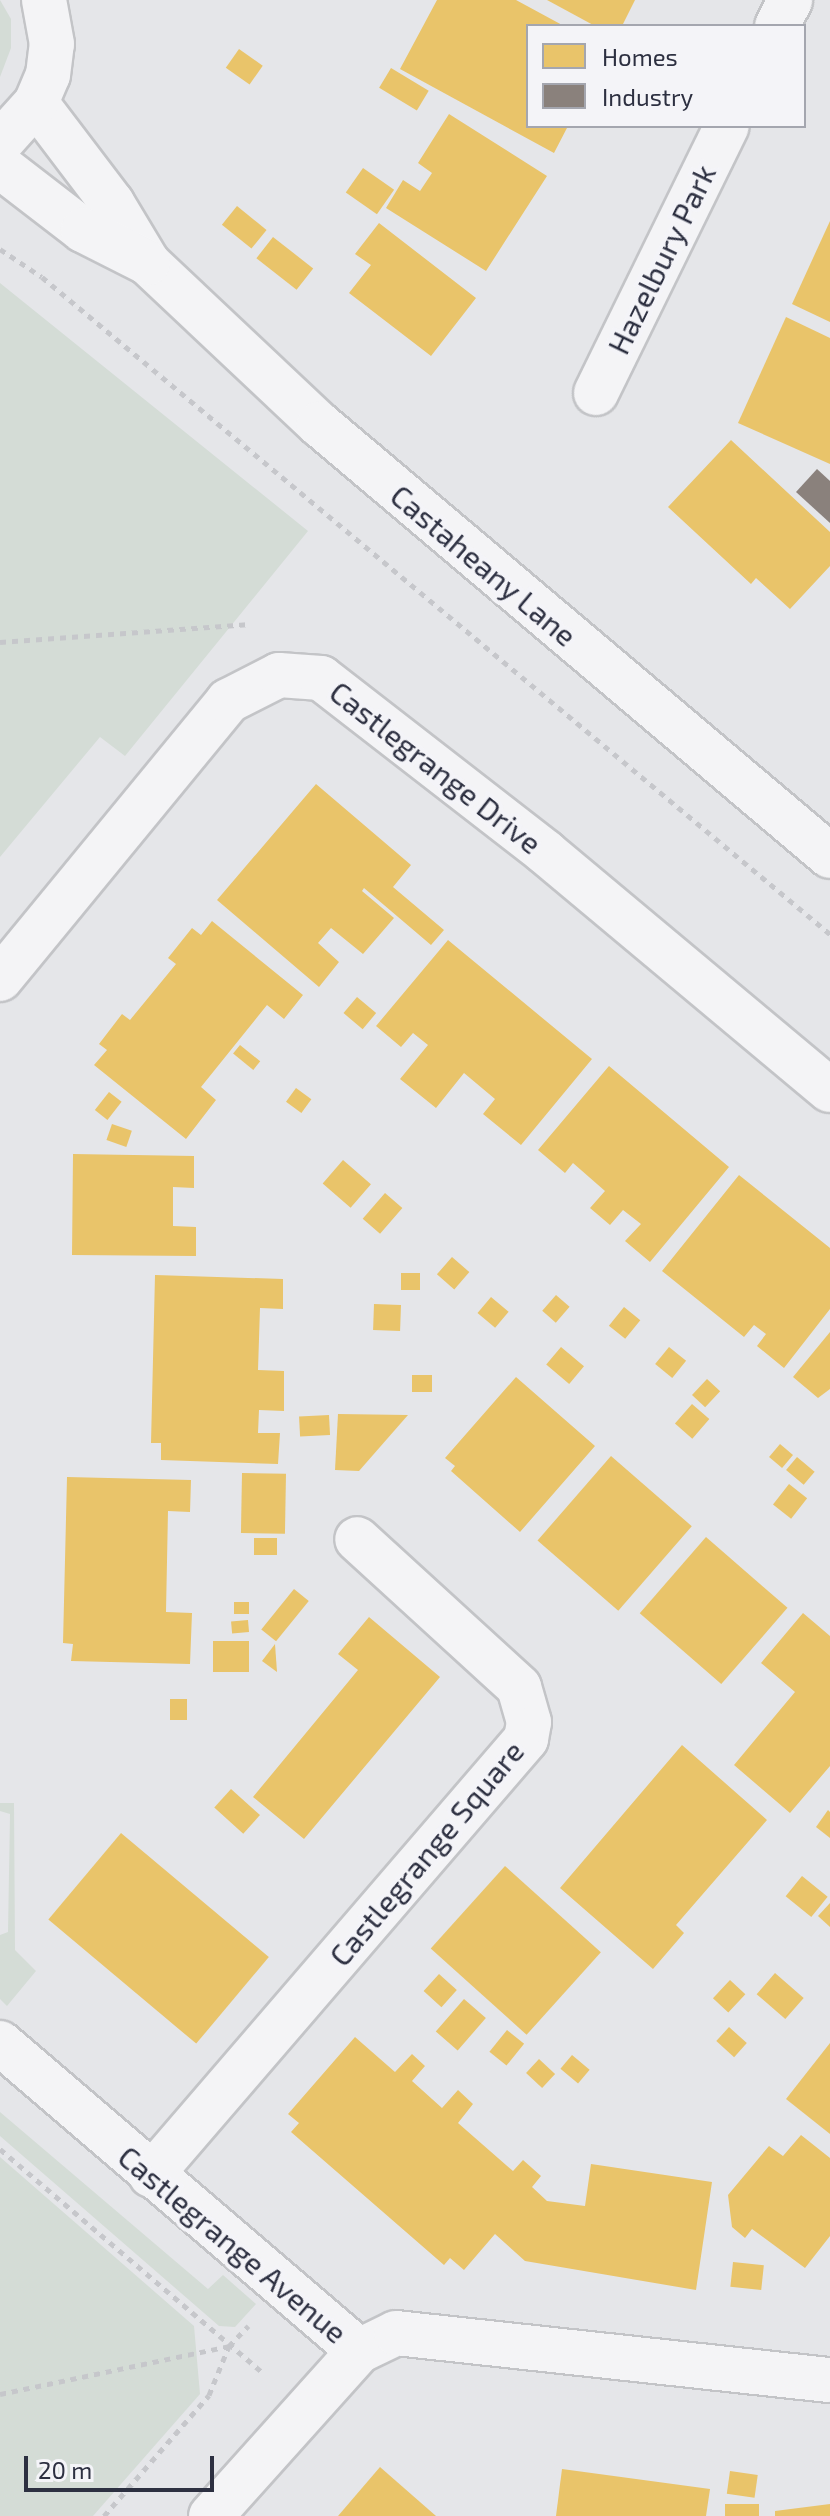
<!DOCTYPE html>
<html>
<head>
<meta charset="utf-8">
<style>
  body { margin:0 }
  #map { position:relative; width:830px; height:2516px; overflow:hidden; background:#e5e6e9; font-family:"Exo 2",sans-serif }
  div>[style] { position:absolute }
  .green>* { inset:0; background:#d4dcd6 }
  .homes>* { inset:0; background:#e9c46a; transform-origin:0 0 }
  .industry>* { inset:0; background:#8a817c }
  .path>* { height:5px; margin-top:-2.5px; transform-origin:0; background:repeating-linear-gradient(90deg,#c6c7cb 0 6px,transparent 0 12px) }
  .roads { filter:drop-shadow(2px 0 #c3c4c7) drop-shadow(-2px 0 #c3c4c7) drop-shadow(0 2px #c3c4c7) drop-shadow(0 -2px #c3c4c7) }
  .minor>* { height:44px; margin:-22px; padding:0 22px; transform-origin:22px; border-radius:22px; background:#f4f4f6 }
  span { translate:-50% -50%; white-space:nowrap; text-align:center; line-height:1.15; -webkit-text-stroke:8px #f4f4f8; paint-order:stroke }
  .street-label { font-size:30px; color:#2d3041 }
  .legend { position:absolute; left:526px; top:24px; width:280px; height:104px; box-sizing:border-box; background:#f4f4f8; border:2px solid #a4a6af; margin:0; padding:10px 14px; list-style:none; font-size:24px; color:#2d3041 }
  .legend li { display:flex; align-items:center; gap:16px; height:40px }
  .legend b { width:40px; border:2px solid #a4a6af }
  .scale { position:absolute; left:24px; top:2456px; width:190px; height:36px; box-sizing:border-box; border:4px solid #2d3041; border-top:0; padding-left:10px; font-size:24px; line-height:28px; white-space:nowrap; color:#2d3041; -webkit-text-stroke:6px #f4f4f8; paint-order:stroke }
</style>
</head>
<body>
<div id="map">
  <div class="green">
    <i style="clip-path:polygon(0 0,11px 19px,11px 48px,0 77px)"></i>
    <i style="clip-path:polygon(0 283px,308px 531px,125px 756px,100px 737px,0 857px)"></i>
    <i style="clip-path:polygon(0 1803px,14px 1803px,15px 1950px,36px 1971px,7px 2006px,0 1999px,0 1935px,8px 1932px,10px 1814px,0 1811px)"></i>
    <i style="clip-path:polygon(0 2112px,208px 2289px,223px 2275px,256px 2304px,235px 2327px,219px 2326px,0 2136px)"></i>
    <i style="clip-path:polygon(0 2157px,194px 2326px,200px 2394px,93px 2516px,0 2516px)"></i>
  </div>
  <div class="homes">
    <i style="clip-path:polygon(437px 0,516px 0,564px 26px,528px 26px,528px 126px,568px 126px,554px 153px,400px 69px)"></i>
    <i style="clip-path:polygon(547px 0,635px 0,622px 26px,595px 26px)"></i>
    <i style="left:239px;top:49px;width:29px;height:23px;rotate:35deg"></i>
    <i style="left:391px;top:68px;width:44px;height:23px;rotate:31deg"></i>
    <i style="clip-path:polygon(449px 114px,547px 176px,486px 271px,386px 208px,403px 180px,420px 191px,432px 173px,418px 163px)"></i>
    <i style="left:363px;top:168px;width:38px;height:30px;rotate:35deg"></i>
    <i style="left:237px;top:206px;width:38px;height:24px;rotate:39deg"></i>
    <i style="clip-path:polygon(830px 221px,830px 322px,792px 304px)"></i>
    <i style="clip-path:polygon(379px 223px,476px 298px,431px 356px,349px 293px,371px 265px,355px 254px)"></i>
    <i style="left:273px;top:237px;width:51px;height:27px;rotate:38deg"></i>
    <i style="clip-path:polygon(786px 317px,830px 338px,830px 464px,738px 423px)"></i>
    <i style="clip-path:polygon(731px 440px,830px 532px,830px 566px,790px 609px,756px 578px,751px 584px,668px 507px)"></i>
    <i style="clip-path:polygon(316px 784px,411px 865px,393px 887px,444px 930px,431px 945px,364px 888px,362px 891px,394px 918px,363px 954px,331px 928px,318px 943px,339px 962px,319px 987px,217px 900px)"></i>
    <i style="clip-path:polygon(212px 921px,303px 995px,284px 1019px,267px 1005px,201px 1087px,216px 1100px,186px 1139px,94px 1065px,107px 1050px,99px 1044px,122px 1014px,130px 1020px,176px 964px,168px 958px,192px 928px,201px 935px)"></i>
    <i style="clip-path:polygon(448px 940px,592px 1059px,521px 1145px,483px 1114px,495px 1099px,464px 1073px,436px 1108px,400px 1079px,428px 1045px,413px 1033px,401px 1047px,376px 1026px)"></i>
    <i style="left:357px;top:997px;width:25px;height:21px;rotate:40deg"></i>
    <i style="left:240px;top:1045px;width:26px;height:11px;rotate:39deg"></i>
    <i style="clip-path:polygon(609px 1066px,729px 1167px,650px 1262px,625px 1241px,641px 1224px,623px 1210px,610px 1225px,590px 1208px,605px 1191px,573px 1163px,565px 1173px,538px 1150px)"></i>
    <i style="left:296px;top:1088px;width:19px;height:17px;rotate:36deg"></i>
    <i style="left:109px;top:1092px;width:16px;height:23px;rotate:38deg"></i>
    <i style="left:112px;top:1124px;width:21px;height:17px;rotate:19deg"></i>
    <i style="clip-path:polygon(73px 1154px,194px 1156px,194px 1188px,173px 1187px,173px 1226px,196px 1227px,196px 1256px,72px 1255px)"></i>
    <i style="left:343px;top:1160px;width:37px;height:31px;rotate:41deg"></i>
    <i style="clip-path:polygon(739px 1175px,830px 1248px,830px 1309px,784px 1368px,757px 1346px,766px 1334px,754px 1325px,744px 1337px,662px 1271px)"></i>
    <i style="left:385px;top:1193px;width:23px;height:34px;rotate:41deg"></i>
    <i style="left:452px;top:1257px;width:23px;height:23px;rotate:41deg"></i>
    <i style="left:401px;top:1273px;width:19px;height:17px"></i>
    <i style="clip-path:polygon(155px 1275px,283px 1279px,283px 1309px,260px 1308px,258px 1370px,284px 1371px,284px 1411px,259px 1410px,258px 1433px,280px 1433px,278px 1464px,161px 1460px,161px 1443px,151px 1443px)"></i>
    <i style="left:556px;top:1295px;width:18px;height:21px;rotate:41deg"></i>
    <i style="left:491px;top:1297px;width:23px;height:21px;rotate:40deg"></i>
    <i style="left:374px;top:1304px;width:27px;height:26px;rotate:2deg"></i>
    <i style="left:624px;top:1307px;width:21px;height:24px;rotate:39deg"></i>
    <i style="clip-path:polygon(830px 1332px,830px 1389px,818px 1398px,793px 1377px)"></i>
    <i style="left:561px;top:1347px;width:30px;height:23px;rotate:40deg"></i>
    <i style="left:669px;top:1347px;width:22px;height:22px;rotate:39deg"></i>
    <i style="left:412px;top:1375px;width:20px;height:17px"></i>
    <i style="clip-path:polygon(516px 1377px,595px 1446px,520px 1532px,451px 1471px,455px 1466px,445px 1458px)"></i>
    <i style="left:707px;top:1379px;width:18px;height:22px;rotate:43deg"></i>
    <i style="left:692px;top:1404px;width:23px;height:26px;rotate:41deg"></i>
    <i style="clip-path:polygon(338px 1414px,408px 1415px,359px 1471px,335px 1470px)"></i>
    <i style="left:329px;top:1415px;width:20px;height:30px;rotate:87deg"></i>
    <i style="left:780px;top:1444px;width:17px;height:17px;rotate:40deg"></i>
    <i style="left:611px;top:1456px;width:107px;height:112px;rotate:41deg"></i>
    <i style="left:797px;top:1457px;width:23px;height:17px;rotate:40deg"></i>
    <i style="left:242px;top:1473px;width:44px;height:60px;rotate:1deg"></i>
    <i style="clip-path:polygon(67px 1477px,191px 1480px,190px 1512px,168px 1511px,166px 1612px,192px 1613px,190px 1664px,71px 1661px,73px 1644px,63px 1643px)"></i>
    <i style="left:789px;top:1484px;width:23px;height:26px;rotate:38deg"></i>
    <i style="left:706px;top:1537px;width:108px;height:101px;rotate:41deg"></i>
    <i style="left:254px;top:1538px;width:23px;height:17px"></i>
    <i style="left:294px;top:1589px;width:19px;height:52px;rotate:39deg"></i>
    <i style="left:234px;top:1602px;width:15px;height:12px"></i>
    <i style="clip-path:polygon(803px 1613px,830px 1636px,830px 1766px,790px 1813px,734px 1765px,795px 1692px,761px 1663px)"></i>
    <i style="clip-path:polygon(369px 1617px,440px 1677px,304px 1839px,253px 1797px,358px 1670px,338px 1654px)"></i>
    <i style="left:248px;top:1620px;width:12px;height:17px;rotate:85deg"></i>
    <i style="left:249px;top:1641px;width:31px;height:36px;rotate:90deg"></i>
    <i style="clip-path:polygon(275px 1644px,277px 1672px,262px 1661px)"></i>
    <i style="left:170px;top:1699px;width:17px;height:21px"></i>
    <i style="clip-path:polygon(682px 1745px,767px 1820px,676px 1925px,684px 1933px,653px 1969px,560px 1888px)"></i>
    <i style="left:231px;top:1789px;width:39px;height:25px;rotate:42deg"></i>
    <i style="clip-path:polygon(828px 1810px,830px 1812px,830px 1838px,816px 1827px)"></i>
    <i style="left:121px;top:1833px;width:193px;height:113px;rotate:40deg"></i>
    <i style="left:505px;top:1866px;width:129px;height:111px;rotate:42deg"></i>
    <i style="left:802px;top:1876px;width:33px;height:26px;rotate:39deg"></i>
    <i style="clip-path:polygon(830px 1903px,830px 1927px,818px 1916px)"></i>
    <i style="left:775px;top:1973px;width:38px;height:28px;rotate:41deg"></i>
    <i style="left:439px;top:1974px;width:24px;height:23px;rotate:42deg"></i>
    <i style="left:730px;top:1980px;width:21px;height:25px;rotate:43deg"></i>
    <i style="left:464px;top:1999px;width:29px;height:43px;rotate:41deg"></i>
    <i style="left:729px;top:2027px;width:24px;height:19px;rotate:42deg"></i>
    <i style="left:507px;top:2030px;width:22px;height:28px;rotate:39deg"></i>
    <i style="clip-path:polygon(355px 2037px,395px 2072px,412px 2054px,425px 2066px,412px 2081px,442px 2108px,458px 2090px,473px 2104px,458px 2123px,513px 2171px,523px 2160px,541px 2176px,532px 2187px,547px 2201px,585px 2206px,591px 2164px,712px 2182px,696px 2290px,525px 2261px,495px 2234px,464px 2270px,450px 2258px,444px 2265px,291px 2132px,299px 2123px,288px 2114px)"></i>
    <i style="clip-path:polygon(830px 2043px,830px 2134px,786px 2099px)"></i>
    <i style="left:572px;top:2055px;width:23px;height:18px;rotate:40deg"></i>
    <i style="left:539px;top:2059px;width:22px;height:19px;rotate:43deg"></i>
    <i style="clip-path:polygon(801px 2135px,830px 2158px,830px 2236px,805px 2268px,752px 2229px,745px 2238px,732px 2227px,728px 2195px,769px 2146px,783px 2156px)"></i>
    <i style="left:733px;top:2262px;width:31px;height:25px;rotate:6deg"></i>
    <i style="clip-path:polygon(380px 2467px,436px 2516px,338px 2516px)"></i>
    <i style="clip-path:polygon(562px 2469px,710px 2489px,706px 2516px,556px 2516px)"></i>
    <i style="left:730px;top:2471px;width:28px;height:23px;rotate:8deg"></i>
    <i style="left:725px;top:2504px;width:34px;height:12px"></i>
    <i style="clip-path:polygon(830px 2504px,830px 2516px,775px 2516px,775px 2511px)"></i>
  </div>
  <div class="industry">
    <i style="clip-path:polygon(817px 469px,830px 481px,830px 523px,796px 492px)"></i>
  </div>
  <div class="path">
    <i style="left:0;top:249px;width:50px;rotate:33.7deg"></i>
    <i style="left:42px;top:277px;width:1026px;rotate:39.82deg"></i>
    <i style="left:0;top:642px;width:251px;rotate:-4.1deg"></i>
    <i style="left:0;top:2149px;width:347px;rotate:40.4deg"></i>
    <i style="left:0;top:2394px;width:234px;rotate:-11.8deg"></i>
    <i style="left:104px;top:2516px;width:160px;rotate:-49deg"></i>
    <i style="left:209px;top:2395px;width:53px;rotate:-67.8deg"></i>
    <i style="left:229px;top:2346px;width:28px;rotate:-46deg"></i>
  </div>
  <div class="roads">
    <div class="minor">
      <i style="left:777px;top:26px;width:29px;rotate:-63deg"></i>
      <i style="left:36px;top:103px;width:126px;rotate:52.8deg"></i>
      <i style="left:112px;top:203px;width:70px;rotate:59deg"></i>
      <i style="left:148px;top:263px;width:235px;rotate:43.3deg"></i>
      <i style="left:319px;top:424px;width:669px;rotate:40.21deg"></i>
      <i style="left:0;top:143px;width:54px;rotate:-48deg"></i>
      <i style="left:36px;top:103px;width:30px;rotate:-67deg"></i>
      <i style="left:48px;top:75px;width:31px;rotate:-83deg"></i>
      <i style="left:52px;top:44px;width:45px;rotate:-100.3deg"></i>
      <i style="left:0;top:166px;width:105px;rotate:37.6deg"></i>
      <i style="left:83px;top:230px;width:73px;rotate:26.9deg"></i>
      <i style="left:596px;top:393px;width:297px;rotate:-63.9deg"></i>
      <i style="left:0;top:979px;width:360px;rotate:-50.6deg"></i>
      <i style="left:228px;top:701px;width:57px;rotate:-27deg"></i>
      <i style="left:279px;top:675px;width:42px;rotate:4.1deg"></i>
      <i style="left:321px;top:678px;width:284px;rotate:37.8deg"></i>
      <i style="left:545px;top:852px;width:371px;rotate:39.9deg"></i>
      <i style="left:0;top:2043px;width:473px;rotate:40.6deg"></i>
      <i style="left:151px;top:2175px;width:575px;rotate:-49.3deg"></i>
      <i style="left:526px;top:1739px;width:17px;rotate:-80deg"></i>
      <i style="left:529px;top:1722px;width:36px;rotate:-106deg"></i>
      <i style="left:519px;top:1687px;width:219px;rotate:-137.6deg"></i>
      <i style="left:211px;top:2516px;width:222px;rotate:-48.1deg"></i>
      <i style="left:359px;top:2351px;width:41px;rotate:-25.9deg"></i>
      <i style="left:396px;top:2333px;width:437px;rotate:6.2deg"></i>
    </div>
  </div>
  <div class="street-label">
    <span style="left:661px;top:259px;rotate:-64deg">Hazelbury Park</span>
    <span style="left:484px;top:565px;rotate:40deg">Castaheany Lane</span>
    <span style="left:436px;top:767px;rotate:38deg">Castlegrange Drive</span>
    <span style="left:426px;top:1853px;rotate:-50deg">Castlegrange Square</span>
    <span style="left:233px;top:2244px;rotate:40deg">Castlegrange Avenue</span>
  </div>
  <ul class="legend">
  <li><b style="height:22px;background:#e9c46a"></b>Homes</li>
  <li><b style="height:22px;background:#8a817c"></b>Industry</li>
  </ul>
  <div class="scale">20 m</div>
</div>
</body>
</html>
